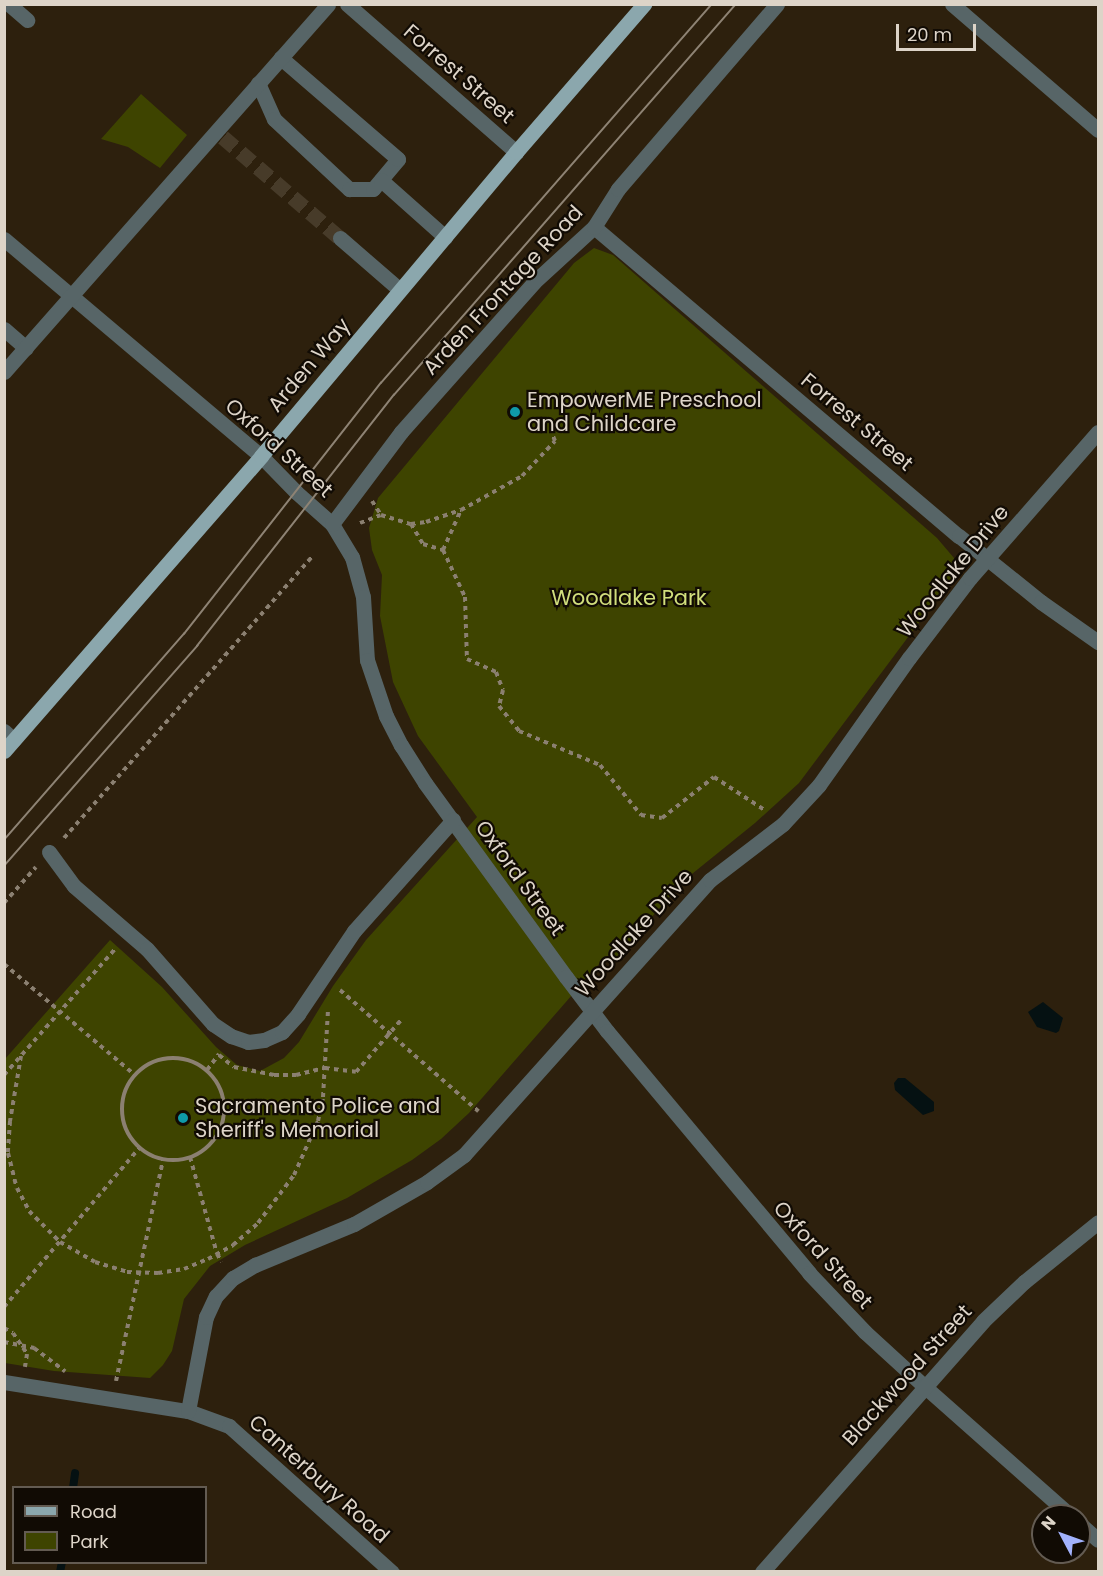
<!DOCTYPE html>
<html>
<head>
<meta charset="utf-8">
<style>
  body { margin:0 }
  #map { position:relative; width:1103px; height:1576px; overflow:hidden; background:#2d200d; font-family:Poppins,sans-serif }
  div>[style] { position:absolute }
  .green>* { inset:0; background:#3e4400 }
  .water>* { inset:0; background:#051112 }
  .stream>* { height:8px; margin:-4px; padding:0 4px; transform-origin:4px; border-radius:4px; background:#051112 }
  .minor-tunnel>* { height:15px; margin-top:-7.5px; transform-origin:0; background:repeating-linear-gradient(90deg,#473b29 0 15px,transparent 0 23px) }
  .path>* { height:4px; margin-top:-2px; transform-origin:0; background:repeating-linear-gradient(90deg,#8b8071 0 4.5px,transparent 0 9px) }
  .path>.ring { margin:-2px; padding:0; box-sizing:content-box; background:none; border:4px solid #8b8071; border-radius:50% }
  .minor>* { height:15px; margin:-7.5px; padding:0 7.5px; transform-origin:7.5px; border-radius:7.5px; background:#576567 }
  .major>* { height:15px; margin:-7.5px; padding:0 7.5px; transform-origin:7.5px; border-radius:7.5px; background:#8ba7ad }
  .tram>* { height:1.5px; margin:-0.75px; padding:0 0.75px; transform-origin:0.75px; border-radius:0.75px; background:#8e8374 }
  .dots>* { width:16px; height:16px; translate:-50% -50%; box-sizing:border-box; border:3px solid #110b04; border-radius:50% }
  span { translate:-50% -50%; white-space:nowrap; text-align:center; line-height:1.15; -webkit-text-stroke:4.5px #110b04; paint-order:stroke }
  .street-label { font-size:21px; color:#ddd4c8 }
  .poi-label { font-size:21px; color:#ddd4c8 }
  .left { translate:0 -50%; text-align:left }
  .park-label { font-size:21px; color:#d1de7c }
  .frame { position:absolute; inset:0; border:6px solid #ddd4c8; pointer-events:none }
  .legend { position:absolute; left:12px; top:1486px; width:195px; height:78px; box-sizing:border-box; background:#110b04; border:2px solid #635b52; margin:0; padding:8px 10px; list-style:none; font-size:18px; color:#ddd4c8 }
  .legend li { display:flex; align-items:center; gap:12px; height:30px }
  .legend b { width:30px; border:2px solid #635b52 }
  .north { position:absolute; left:1031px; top:1504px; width:60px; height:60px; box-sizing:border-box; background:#110b04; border:2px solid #635b52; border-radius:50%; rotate:311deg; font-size:16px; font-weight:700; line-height:24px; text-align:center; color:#ddd4c8 }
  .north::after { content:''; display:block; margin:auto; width:21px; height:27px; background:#a2b2fd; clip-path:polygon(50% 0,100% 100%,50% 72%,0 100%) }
  .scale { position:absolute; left:896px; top:24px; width:80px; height:27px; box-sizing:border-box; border:3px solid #ddd4c8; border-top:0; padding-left:8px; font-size:18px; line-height:21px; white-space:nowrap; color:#ddd4c8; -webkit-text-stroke:4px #110b04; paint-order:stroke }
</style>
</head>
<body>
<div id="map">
  <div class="green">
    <i style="clip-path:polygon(141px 94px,187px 135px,160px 168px,128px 147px,101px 139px)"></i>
    <i style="clip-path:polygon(594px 248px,613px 255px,937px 538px,954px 558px,953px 577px,799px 783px,755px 823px,682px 882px,618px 956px,600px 963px,469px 1113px,441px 1139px,412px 1160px,347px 1198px,245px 1245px,210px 1266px,184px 1299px,172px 1351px,163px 1365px,150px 1378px,54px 1371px,5px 1363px,5px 1059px,110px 940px,162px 987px,216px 1047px,237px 1065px,260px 1071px,284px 1058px,299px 1042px,333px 986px,366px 940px,477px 817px,418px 736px,393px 682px,380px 616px,382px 575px,372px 550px,369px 528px,378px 498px,574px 263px)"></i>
  </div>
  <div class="water">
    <i style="clip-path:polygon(1043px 1002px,1063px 1018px,1059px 1031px,1056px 1033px,1037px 1027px,1028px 1012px)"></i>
    <i style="clip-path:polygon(898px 1078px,905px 1078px,934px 1102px,934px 1111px,923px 1115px,895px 1090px,894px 1083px)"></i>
  </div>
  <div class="stream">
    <i style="left:73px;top:1488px;width:15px;rotate:-82deg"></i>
    <i style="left:60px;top:1572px;width:10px;rotate:-79deg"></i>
  </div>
  <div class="minor-tunnel">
    <i style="left:223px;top:137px;width:155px;rotate:40.8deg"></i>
  </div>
  <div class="path">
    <i style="left:372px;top:501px;width:17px;rotate:57deg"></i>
    <i style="left:381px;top:515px;width:31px;rotate:17deg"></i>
    <i style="left:411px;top:524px;width:23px;rotate:59deg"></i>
    <i style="left:423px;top:544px;width:21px;rotate:17deg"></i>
    <i style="left:443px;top:550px;width:52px;rotate:64.9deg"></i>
    <i style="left:465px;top:597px;width:62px;rotate:88.2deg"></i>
    <i style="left:467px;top:659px;width:32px;rotate:24deg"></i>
    <i style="left:496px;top:672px;width:19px;rotate:69deg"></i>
    <i style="left:503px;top:690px;width:16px;rotate:104deg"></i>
    <i style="left:499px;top:706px;width:32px;rotate:51deg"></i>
    <i style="left:519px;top:731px;width:88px;rotate:22.8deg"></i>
    <i style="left:600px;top:765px;width:65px;rotate:50.6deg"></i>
    <i style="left:641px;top:815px;width:21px;rotate:8deg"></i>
    <i style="left:662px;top:818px;width:66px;rotate:-38.3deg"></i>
    <i style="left:714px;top:777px;width:62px;rotate:33.2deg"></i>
    <i style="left:360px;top:523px;width:22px;rotate:-21deg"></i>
    <i style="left:411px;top:524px;width:15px;rotate:-8deg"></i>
    <i style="left:426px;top:522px;width:37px;rotate:-19deg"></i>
    <i style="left:461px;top:510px;width:70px;rotate:-29.1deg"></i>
    <i style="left:522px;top:476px;width:48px;rotate:-46.7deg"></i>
    <i style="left:555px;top:441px;width:5px;rotate:-112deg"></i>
    <i style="left:443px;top:550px;width:44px;rotate:-65.8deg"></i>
    <i style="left:64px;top:838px;width:375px;rotate:-48.6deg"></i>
    <i style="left:4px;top:903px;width:48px;rotate:-48.4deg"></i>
    <i style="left:4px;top:964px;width:172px;rotate:40.3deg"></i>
    <i style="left:340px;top:990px;width:184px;rotate:41.2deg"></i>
    <i style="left:219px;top:1055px;width:19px;rotate:39deg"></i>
    <i style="left:234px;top:1067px;width:41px;rotate:11.3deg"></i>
    <i style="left:274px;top:1075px;width:22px"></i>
    <i style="left:296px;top:1075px;width:30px;rotate:-14deg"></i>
    <i style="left:325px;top:1068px;width:31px;rotate:7deg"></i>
    <i style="left:356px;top:1072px;width:69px;rotate:-49.1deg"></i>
    <i style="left:21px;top:1056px;width:66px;rotate:99.6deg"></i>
    <i style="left:10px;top:1121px;width:32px;rotate:94deg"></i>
    <i style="left:8px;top:1153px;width:36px;rotate:76deg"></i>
    <i style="left:17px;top:1188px;width:26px;rotate:62deg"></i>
    <i style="left:29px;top:1211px;width:44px;rotate:45deg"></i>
    <i style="left:60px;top:1242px;width:40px;rotate:29.7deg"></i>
    <i style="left:95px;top:1262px;width:34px;rotate:17deg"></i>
    <i style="left:127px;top:1272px;width:31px;rotate:2deg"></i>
    <i style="left:158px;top:1273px;width:26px;rotate:-9deg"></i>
    <i style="left:184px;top:1269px;width:26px;rotate:-23deg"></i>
    <i style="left:208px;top:1259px;width:29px;rotate:-29deg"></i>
    <i style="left:233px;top:1245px;width:33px;rotate:-41deg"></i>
    <i style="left:258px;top:1223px;width:60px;rotate:-53.1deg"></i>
    <i style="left:294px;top:1175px;width:59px;rotate:-66deg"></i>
    <i style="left:318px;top:1121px;width:25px;rotate:-78deg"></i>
    <i style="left:323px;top:1097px;width:88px;rotate:-86.7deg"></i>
    <i class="ring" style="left:122px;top:1058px;width:98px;height:98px"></i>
    <i style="left:207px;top:1070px;width:20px;rotate:-53deg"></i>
    <i style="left:4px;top:1075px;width:168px;rotate:-48.6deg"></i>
    <i style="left:190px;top:1157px;width:101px;rotate:74.4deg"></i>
    <i style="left:217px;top:1254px;width:9px;rotate:58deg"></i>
    <i style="left:4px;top:1307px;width:210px;rotate:-49.6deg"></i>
    <i style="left:4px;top:1328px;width:10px;rotate:29deg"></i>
    <i style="left:13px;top:1333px;width:25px;rotate:56deg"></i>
    <i style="left:27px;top:1354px;width:13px;rotate:99deg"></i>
    <i style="left:4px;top:1342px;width:31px;rotate:11deg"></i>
    <i style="left:34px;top:1348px;width:39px;rotate:37deg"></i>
    <i style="left:116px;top:1381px;width:227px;rotate:-78deg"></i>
  </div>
  <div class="minor">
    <i style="left:347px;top:4px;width:225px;rotate:41.2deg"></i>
    <i style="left:952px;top:4px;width:193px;rotate:40.8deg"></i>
    <i style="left:10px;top:5px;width:23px;rotate:41deg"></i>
    <i style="left:258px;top:83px;width:39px;rotate:66deg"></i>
    <i style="left:274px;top:119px;width:103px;rotate:43deg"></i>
    <i style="left:349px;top:189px;width:24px"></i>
    <i style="left:373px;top:189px;width:39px;rotate:-50deg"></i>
    <i style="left:398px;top:159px;width:155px;rotate:-139.2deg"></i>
    <i style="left:381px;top:180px;width:86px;rotate:41.7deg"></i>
    <i style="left:594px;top:227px;width:478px;rotate:40.3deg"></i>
    <i style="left:959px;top:536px;width:105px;rotate:38.8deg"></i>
    <i style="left:1041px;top:602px;width:70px;rotate:35.1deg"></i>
    <i style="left:340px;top:238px;width:79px;rotate:40.9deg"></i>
    <i style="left:4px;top:239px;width:336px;rotate:40.2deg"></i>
    <i style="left:261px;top:456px;width:50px;rotate:45.8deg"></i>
    <i style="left:296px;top:492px;width:48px;rotate:41.6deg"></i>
    <i style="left:332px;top:524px;width:39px;rotate:59deg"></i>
    <i style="left:352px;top:557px;width:41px;rotate:74.6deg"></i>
    <i style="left:363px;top:597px;width:63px;rotate:86.4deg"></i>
    <i style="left:367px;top:660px;width:59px;rotate:71.3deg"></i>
    <i style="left:386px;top:716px;width:33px;rotate:63deg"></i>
    <i style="left:401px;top:745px;width:45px;rotate:57.7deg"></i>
    <i style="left:425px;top:783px;width:240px;rotate:54deg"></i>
    <i style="left:566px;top:977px;width:68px;rotate:52.8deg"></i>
    <i style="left:607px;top:1031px;width:315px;rotate:50.1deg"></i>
    <i style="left:809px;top:1273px;width:81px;rotate:46.5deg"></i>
    <i style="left:865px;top:1332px;width:80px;rotate:42.5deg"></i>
    <i style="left:924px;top:1386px;width:196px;rotate:41.5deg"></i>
    <i style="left:4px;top:329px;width:29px;rotate:41deg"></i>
    <i style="left:4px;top:372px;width:490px;rotate:-48.6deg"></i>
    <i style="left:332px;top:524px;width:115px;rotate:-53.1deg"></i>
    <i style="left:401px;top:432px;width:200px;rotate:-48.4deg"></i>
    <i style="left:534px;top:282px;width:81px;rotate:-42.5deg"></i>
    <i style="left:594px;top:227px;width:45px;rotate:-57.7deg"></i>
    <i style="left:618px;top:189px;width:244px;rotate:-49.3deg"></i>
    <i style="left:4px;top:731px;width:13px;rotate:42deg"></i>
    <i style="left:49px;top:852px;width:42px;rotate:53.7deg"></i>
    <i style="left:74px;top:886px;width:96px;rotate:40.8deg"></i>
    <i style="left:147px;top:949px;width:100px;rotate:48.7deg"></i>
    <i style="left:213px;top:1024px;width:22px;rotate:34deg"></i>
    <i style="left:231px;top:1036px;width:18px;rotate:19deg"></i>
    <i style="left:248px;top:1042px;width:16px;rotate:-7deg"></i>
    <i style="left:264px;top:1040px;width:20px;rotate:-24deg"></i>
    <i style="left:282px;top:1032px;width:24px;rotate:-48deg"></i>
    <i style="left:298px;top:1014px;width:100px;rotate:-56deg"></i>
    <i style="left:354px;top:931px;width:149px;rotate:-48.3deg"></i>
    <i style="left:4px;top:1382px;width:186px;rotate:9deg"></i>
    <i style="left:188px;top:1411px;width:44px;rotate:20.1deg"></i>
    <i style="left:229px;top:1426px;width:219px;rotate:41.9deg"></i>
    <i style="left:188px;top:1411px;width:96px;rotate:-79.2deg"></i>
    <i style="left:206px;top:1317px;width:23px;rotate:-65deg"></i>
    <i style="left:216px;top:1296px;width:25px;rotate:-47deg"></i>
    <i style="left:233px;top:1278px;width:26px;rotate:-31deg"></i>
    <i style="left:255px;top:1265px;width:107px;rotate:-22.5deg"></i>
    <i style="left:354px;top:1224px;width:84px;rotate:-29.9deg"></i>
    <i style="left:427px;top:1182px;width:46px;rotate:-36.1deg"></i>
    <i style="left:464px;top:1155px;width:369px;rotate:-48.2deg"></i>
    <i style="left:710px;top:880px;width:92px;rotate:-37.5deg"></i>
    <i style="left:783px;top:824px;width:53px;rotate:-47.3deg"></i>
    <i style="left:819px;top:785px;width:156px;rotate:-54.7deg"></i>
    <i style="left:909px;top:658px;width:101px;rotate:-52.7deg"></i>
    <i style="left:970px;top:578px;width:194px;rotate:-48.8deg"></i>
    <i style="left:1079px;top:1523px;width:25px;rotate:42deg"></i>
    <i style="left:762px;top:1572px;width:334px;rotate:-48.6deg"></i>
    <i style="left:983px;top:1321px;width:57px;rotate:-43.6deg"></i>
    <i style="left:1024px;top:1282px;width:95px;rotate:-39deg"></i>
  </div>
  <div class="major">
    <i style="left:4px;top:751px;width:391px;rotate:-48.9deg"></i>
    <i style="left:261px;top:456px;width:397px;rotate:-50deg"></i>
    <i style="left:516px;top:152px;width:196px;rotate:-49.1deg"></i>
  </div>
  <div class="tram">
    <i style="left:4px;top:840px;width:274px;rotate:-48.9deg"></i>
    <i style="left:184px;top:634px;width:319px;rotate:-51.9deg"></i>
    <i style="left:381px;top:383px;width:503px;rotate:-48.87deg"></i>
    <i style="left:4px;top:866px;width:293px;rotate:-48.7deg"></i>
    <i style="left:197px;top:646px;width:319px;rotate:-51.9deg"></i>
    <i style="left:394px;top:395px;width:519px;rotate:-48.82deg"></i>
  </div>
  <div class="dots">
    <i style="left:515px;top:412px;background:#0f9aa8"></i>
    <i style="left:183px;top:1118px;background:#0f9aa8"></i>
  </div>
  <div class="street-label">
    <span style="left:459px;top:74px;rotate:41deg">Forrest Street</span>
    <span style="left:503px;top:290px;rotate:-47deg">Arden Frontage Road</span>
    <span style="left:309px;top:365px;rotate:-50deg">Arden Way</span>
    <span style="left:857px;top:422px;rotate:40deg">Forrest Street</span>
    <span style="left:279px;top:448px;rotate:42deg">Oxford Street</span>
    <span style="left:953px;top:571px;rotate:-51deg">Woodlake Drive</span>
    <span style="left:520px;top:878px;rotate:54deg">Oxford Street</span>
    <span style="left:634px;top:933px;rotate:-48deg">Woodlake Drive</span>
    <span style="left:823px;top:1255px;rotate:48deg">Oxford Street</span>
    <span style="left:907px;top:1375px;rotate:-48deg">Blackwood Street</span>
    <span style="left:319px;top:1479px;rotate:42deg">Canterbury Road</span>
  </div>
  <div class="poi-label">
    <span class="left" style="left:527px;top:412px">EmpowerME Preschool<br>and Childcare</span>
    <span class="left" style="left:195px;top:1118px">Sacramento Police and<br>Sheriff's Memorial</span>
  </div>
  <div class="park-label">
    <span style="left:629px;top:598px">Woodlake Park</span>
  </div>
  <div class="frame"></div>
  <ul class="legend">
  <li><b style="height:8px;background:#8ba7ad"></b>Road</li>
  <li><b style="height:16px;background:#3e4400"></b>Park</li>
  </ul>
  <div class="north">N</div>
  <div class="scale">20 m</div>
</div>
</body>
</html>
